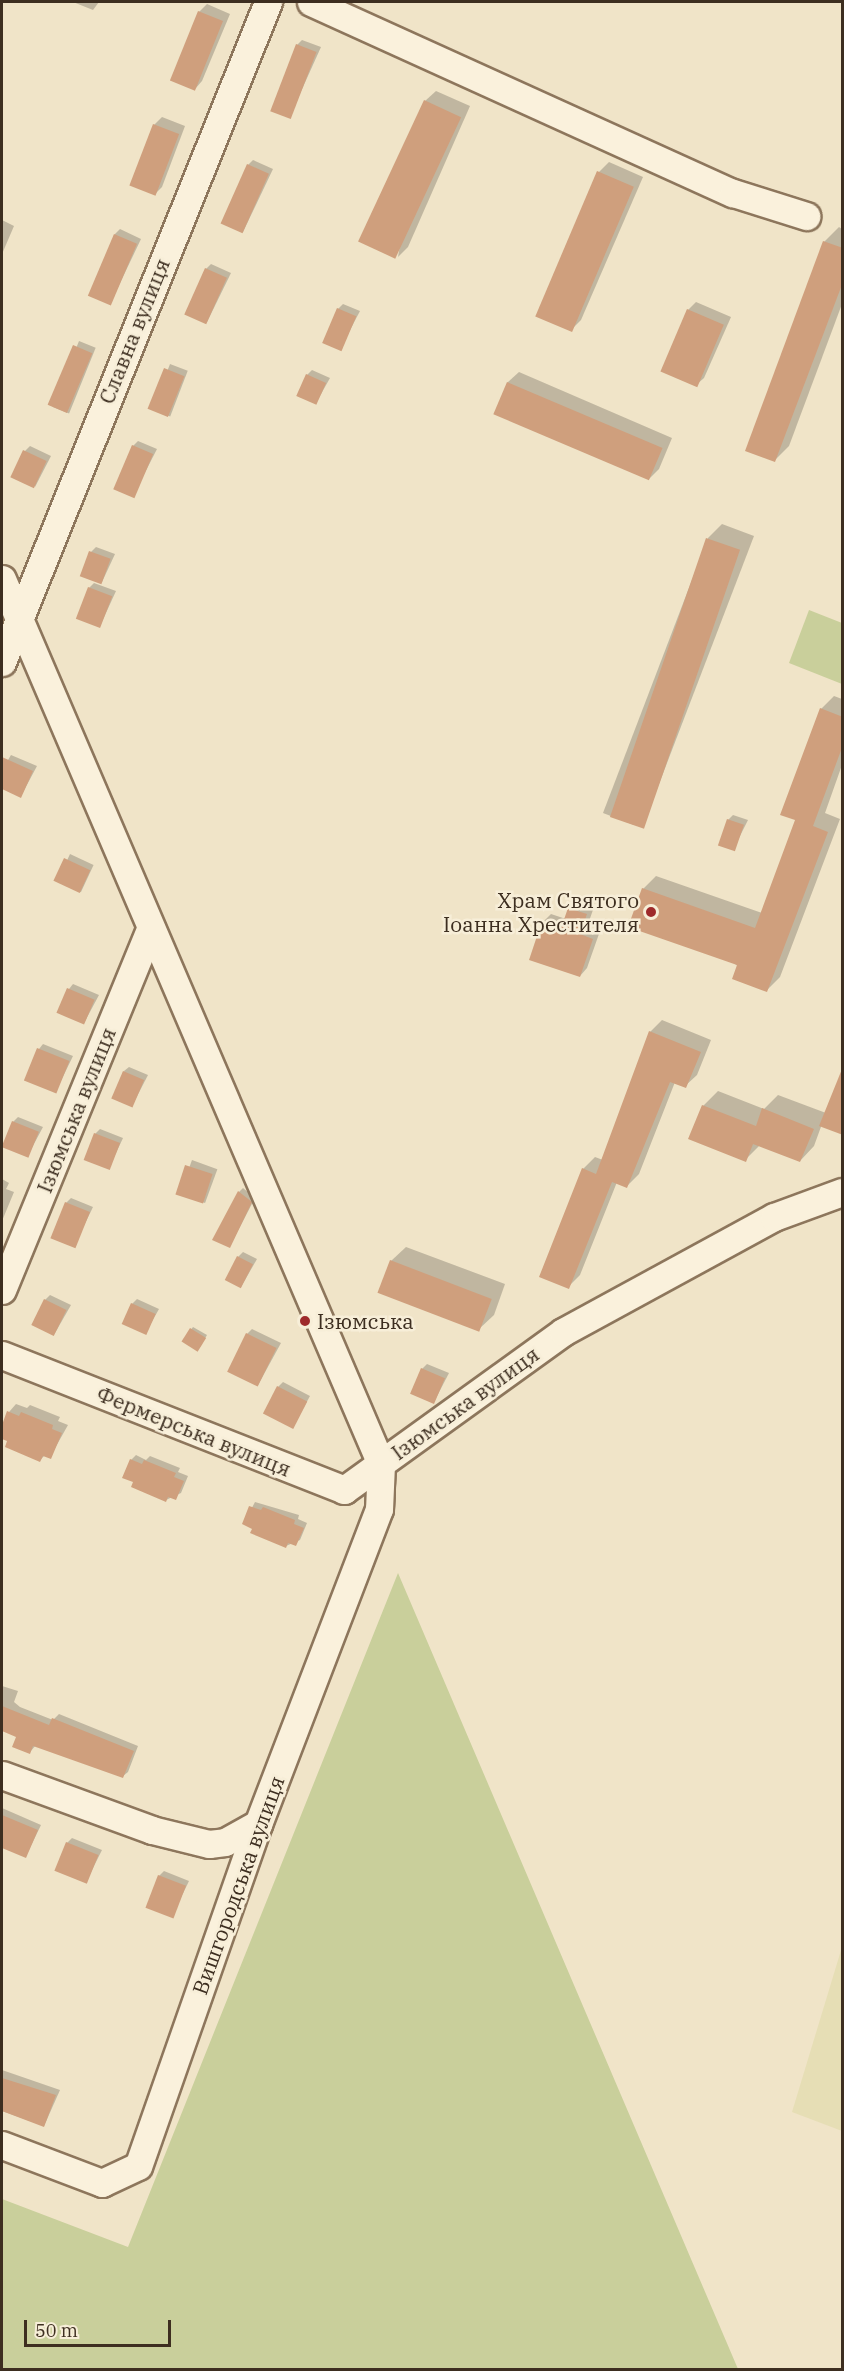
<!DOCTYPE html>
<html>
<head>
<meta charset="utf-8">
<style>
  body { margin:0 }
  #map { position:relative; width:844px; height:2371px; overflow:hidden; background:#f0e4c8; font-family:"IBM Plex Serif",serif }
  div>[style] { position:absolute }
  .farmland>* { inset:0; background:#e6deb5 }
  .green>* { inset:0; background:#c9cf9b }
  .shadow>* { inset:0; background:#0003; transform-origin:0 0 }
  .building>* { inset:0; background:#cf9f7d; transform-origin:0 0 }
  .roads { filter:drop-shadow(2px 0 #8d765c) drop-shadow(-2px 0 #8d765c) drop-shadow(0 2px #8d765c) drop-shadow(0 -2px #8d765c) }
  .minor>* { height:27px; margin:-13.5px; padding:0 13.5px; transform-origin:13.5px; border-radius:13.5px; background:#faf1dc }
  .dots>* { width:16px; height:16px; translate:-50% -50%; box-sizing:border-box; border:3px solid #f7eed8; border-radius:50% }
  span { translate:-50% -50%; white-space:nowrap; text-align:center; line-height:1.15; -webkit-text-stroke:5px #f7eed8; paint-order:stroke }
  .street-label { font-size:21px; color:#3d2e20 }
  .poi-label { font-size:21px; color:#3d2e20 }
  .right { translate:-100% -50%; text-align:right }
  .left { translate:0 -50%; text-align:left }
  .frame { position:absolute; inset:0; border:3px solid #3d2e20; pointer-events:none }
  .scale { position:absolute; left:24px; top:2320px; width:147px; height:27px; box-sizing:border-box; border:3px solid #3d2e20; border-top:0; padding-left:8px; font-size:18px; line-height:21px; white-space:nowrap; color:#3d2e20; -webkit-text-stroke:4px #f7eed8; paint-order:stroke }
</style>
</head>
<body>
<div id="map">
  <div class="farmland">
    <i style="clip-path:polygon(842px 1947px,842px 2131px,792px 2112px)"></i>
  </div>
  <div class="green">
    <i style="clip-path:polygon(809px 610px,842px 623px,842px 684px,789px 663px)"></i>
    <i style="clip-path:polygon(398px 1573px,738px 2369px,2px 2369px,2px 2199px,128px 2247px)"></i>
  </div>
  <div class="shadow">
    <i style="clip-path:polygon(73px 2px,99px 2px,93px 10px)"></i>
    <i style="clip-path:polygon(207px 4px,230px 14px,202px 81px,195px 89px,199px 12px)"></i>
    <i style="clip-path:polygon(302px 40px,321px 47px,289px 118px,297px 45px)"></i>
    <i style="clip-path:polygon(436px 91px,470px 106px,408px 247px,398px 257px,425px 101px)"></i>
    <i style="clip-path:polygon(162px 117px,185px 126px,162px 187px,155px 194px,154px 125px)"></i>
    <i style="clip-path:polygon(253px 160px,273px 169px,243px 232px,248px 165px)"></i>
    <i style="clip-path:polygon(609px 162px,643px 177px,581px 320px,571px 330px,599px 172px)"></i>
    <i style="clip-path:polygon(2px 220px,14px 226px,2px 254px)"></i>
    <i style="clip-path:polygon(839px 227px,842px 229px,842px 304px,789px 446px,775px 460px,824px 242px)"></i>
    <i style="clip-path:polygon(120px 229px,141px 239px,110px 304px,115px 234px)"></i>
    <i style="clip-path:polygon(211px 264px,231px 273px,207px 322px,206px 269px)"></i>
    <i style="clip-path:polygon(696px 302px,731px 317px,704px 378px,696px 385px,688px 310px)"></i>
    <i style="clip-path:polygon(343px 304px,360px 311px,340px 349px,338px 309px)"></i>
    <i style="left:79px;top:341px;width:18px;height:71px;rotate:22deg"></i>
    <i style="left:170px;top:364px;width:19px;height:49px;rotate:21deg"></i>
    <i style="clip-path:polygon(312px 370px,330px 378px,316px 403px,307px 375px)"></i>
    <i style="clip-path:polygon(519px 372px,672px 438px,659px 469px,649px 479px,495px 413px,508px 382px)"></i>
    <i style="clip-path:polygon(138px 441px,157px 449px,133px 496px,133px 446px)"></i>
    <i style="clip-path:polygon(30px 446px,51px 456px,35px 487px,25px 451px)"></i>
    <i style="clip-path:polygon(722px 524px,754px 536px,649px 810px,634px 825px,603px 813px,708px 538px)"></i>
    <i style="clip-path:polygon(96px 547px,115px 554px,102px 582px,91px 552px)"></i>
    <i style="clip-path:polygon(94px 583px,116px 591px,100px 626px,89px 588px)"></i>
    <i style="clip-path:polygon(834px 696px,842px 699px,842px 765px,825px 813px,840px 819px,780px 977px,767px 990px,643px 889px,656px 876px,762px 913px,797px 819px,821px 709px)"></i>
    <i style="clip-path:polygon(11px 755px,37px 766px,21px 796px,2px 787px,2px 770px)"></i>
    <i style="clip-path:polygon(733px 815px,748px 820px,733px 850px,728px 820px)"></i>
    <i style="left:70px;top:854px;width:26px;height:30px;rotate:25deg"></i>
    <i style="clip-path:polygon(577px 901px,594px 907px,587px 927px,600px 931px,587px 968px,580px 976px,543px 922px,551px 914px,566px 919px)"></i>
    <i style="clip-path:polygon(73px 984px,99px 995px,84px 1023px,69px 989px)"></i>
    <i style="clip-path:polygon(662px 1020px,711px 1040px,697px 1075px,685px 1086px,675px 1082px,639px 1174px,627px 1186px,617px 1182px,580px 1275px,568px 1287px,583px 1169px,595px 1157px,603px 1160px,650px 1032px)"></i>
    <i style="clip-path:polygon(43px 1044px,73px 1056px,56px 1091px,39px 1049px)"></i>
    <i style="clip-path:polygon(129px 1067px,148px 1075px,132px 1106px,124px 1071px)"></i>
    <i style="clip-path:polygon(718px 1091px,764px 1109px,778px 1095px,826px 1113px,814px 1146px,800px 1161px,760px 1145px,745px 1160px,703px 1106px)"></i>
    <i style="clip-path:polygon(18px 1117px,43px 1127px,27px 1157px,13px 1122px)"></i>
    <i style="clip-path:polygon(100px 1129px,123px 1138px,109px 1168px,95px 1134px)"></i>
    <i style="left:192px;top:1160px;width:27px;height:36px;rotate:20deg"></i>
    <i style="clip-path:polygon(2px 1179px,9px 1183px,6px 1189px,14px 1192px,2px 1221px)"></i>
    <i style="clip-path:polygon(243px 1188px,255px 1198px,230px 1246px,239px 1192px)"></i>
    <i style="clip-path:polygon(71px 1198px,93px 1207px,74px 1246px,66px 1203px)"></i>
    <i style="clip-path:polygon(406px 1247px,505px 1284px,494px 1315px,479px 1329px,391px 1261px)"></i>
    <i style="clip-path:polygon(243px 1252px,257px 1259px,241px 1287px,238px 1257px)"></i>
    <i style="clip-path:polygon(50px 1295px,71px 1305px,55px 1333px,45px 1300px)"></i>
    <i style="clip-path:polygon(137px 1299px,159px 1309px,145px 1334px,132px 1304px)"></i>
    <i style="clip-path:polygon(193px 1327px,207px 1335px,200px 1347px,183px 1340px)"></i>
    <i style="clip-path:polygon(252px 1329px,281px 1343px,258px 1385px,247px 1334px)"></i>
    <i style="clip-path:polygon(427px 1364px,449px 1373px,434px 1402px,422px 1369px)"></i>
    <i style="clip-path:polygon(283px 1382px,310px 1396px,293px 1427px,278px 1387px)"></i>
    <i style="clip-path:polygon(16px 1404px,27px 1408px,30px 1405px,60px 1417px,58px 1421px,68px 1425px,50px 1457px,45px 1455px,40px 1460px,2px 1437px,9px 1412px)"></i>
    <i style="clip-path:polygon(136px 1455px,146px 1460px,150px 1456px,180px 1468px,178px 1472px,188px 1476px,181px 1493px,166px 1500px,135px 1481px,131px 1460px)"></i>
    <i style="clip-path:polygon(255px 1502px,299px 1515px,298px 1519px,307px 1523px,300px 1540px,286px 1546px,244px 1523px)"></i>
    <i style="clip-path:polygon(2px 1686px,18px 1691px,14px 1702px,20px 1707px,53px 1720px,59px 1714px,138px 1746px,128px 1772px,123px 1776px,36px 1745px,30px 1752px,18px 1736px,2px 1730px)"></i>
    <i style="clip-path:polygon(2px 1808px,41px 1825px,26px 1856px,2px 1847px)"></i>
    <i style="clip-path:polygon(72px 1838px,102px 1850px,86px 1882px,67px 1843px)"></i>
    <i style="clip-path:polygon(164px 1871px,189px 1881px,172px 1916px,159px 1876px)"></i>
    <i style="clip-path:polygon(2px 2070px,60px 2090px,44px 2126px,2px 2111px)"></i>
  </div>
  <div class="building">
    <i style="left:198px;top:11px;width:27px;height:75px;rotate:22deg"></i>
    <i style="left:296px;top:44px;width:22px;height:72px;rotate:21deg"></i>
    <i style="left:424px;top:100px;width:41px;height:156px;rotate:25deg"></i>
    <i style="left:153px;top:124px;width:28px;height:66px;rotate:21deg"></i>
    <i style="left:247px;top:164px;width:24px;height:65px;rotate:24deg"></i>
    <i style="left:597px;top:171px;width:40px;height:158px;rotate:23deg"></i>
    <i style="left:114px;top:234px;width:25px;height:67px;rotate:23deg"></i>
    <i style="clip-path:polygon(823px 241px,843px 248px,843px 282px,775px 462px,745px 451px)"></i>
    <i style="left:205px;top:268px;width:24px;height:51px;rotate:24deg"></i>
    <i style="left:337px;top:308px;width:21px;height:38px;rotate:23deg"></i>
    <i style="left:687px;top:309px;width:40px;height:68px;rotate:23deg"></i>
    <i style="left:73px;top:345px;width:21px;height:65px;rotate:23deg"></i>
    <i style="left:164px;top:368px;width:22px;height:44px;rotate:22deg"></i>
    <i style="left:306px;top:374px;width:22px;height:24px;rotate:24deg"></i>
    <i style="left:507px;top:382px;width:169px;height:35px;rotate:23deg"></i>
    <i style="left:132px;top:445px;width:23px;height:48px;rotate:23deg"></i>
    <i style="left:23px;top:450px;width:26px;height:30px;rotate:25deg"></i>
    <i style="left:706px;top:538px;width:36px;height:295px;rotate:19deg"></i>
    <i style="left:89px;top:551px;width:23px;height:27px;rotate:20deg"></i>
    <i style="left:88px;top:587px;width:26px;height:34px;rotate:21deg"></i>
    <i style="clip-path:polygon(820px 708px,843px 717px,843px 745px,813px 826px,828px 832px,767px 992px,732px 979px,737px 965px,628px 927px,642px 888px,755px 928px,795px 820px,780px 815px)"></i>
    <i style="clip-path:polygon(2px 757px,33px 771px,21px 798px,2px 789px)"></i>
    <i style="left:727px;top:819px;width:18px;height:28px;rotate:19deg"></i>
    <i style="left:64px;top:858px;width:29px;height:25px;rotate:25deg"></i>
    <i style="clip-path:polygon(568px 908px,587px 914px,580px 934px,593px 939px,580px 977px,529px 960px,542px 921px,561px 928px)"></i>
    <i style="left:67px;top:988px;width:30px;height:27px;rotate:23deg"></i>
    <i style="clip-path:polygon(649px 1031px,701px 1052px,686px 1088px,670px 1082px,627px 1188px,612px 1182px,569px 1289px,539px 1277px,582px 1168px,596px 1174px)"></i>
    <i style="left:37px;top:1048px;width:35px;height:35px;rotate:22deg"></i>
    <i style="clip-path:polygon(842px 1069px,843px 1069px,843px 1135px,819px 1126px)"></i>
    <i style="left:123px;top:1071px;width:23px;height:30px;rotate:23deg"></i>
    <i style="clip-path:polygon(702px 1105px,756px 1126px,762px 1108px,814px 1129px,800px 1162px,753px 1144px,746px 1162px,688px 1139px)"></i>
    <i style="left:12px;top:1121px;width:29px;height:28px;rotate:22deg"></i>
    <i style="left:94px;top:1133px;width:28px;height:29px;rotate:21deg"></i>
    <i style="left:185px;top:1165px;width:29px;height:31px;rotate:18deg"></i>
    <i style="clip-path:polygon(238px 1191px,252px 1202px,230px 1248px,212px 1240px)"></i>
    <i style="left:65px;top:1202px;width:27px;height:39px;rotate:22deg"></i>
    <i style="left:237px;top:1256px;width:18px;height:27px;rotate:27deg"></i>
    <i style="left:390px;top:1260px;width:109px;height:35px;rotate:21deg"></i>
    <i style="left:44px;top:1299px;width:25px;height:29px;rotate:26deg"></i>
    <i style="left:131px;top:1303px;width:27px;height:23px;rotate:24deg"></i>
    <i style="left:190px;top:1328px;width:19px;height:16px;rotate:32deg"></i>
    <i style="left:246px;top:1333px;width:34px;height:43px;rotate:26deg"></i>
    <i style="left:421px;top:1368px;width:26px;height:28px;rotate:23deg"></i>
    <i style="left:277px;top:1386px;width:34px;height:31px;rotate:27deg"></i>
    <i style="clip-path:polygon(7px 1411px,19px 1416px,21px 1412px,53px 1425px,52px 1429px,62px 1433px,51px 1459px,43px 1456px,40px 1462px,5px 1447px,7px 1441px,2px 1439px,2px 1425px)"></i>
    <i style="clip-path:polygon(130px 1459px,142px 1464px,144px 1460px,176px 1473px,174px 1477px,184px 1481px,176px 1500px,168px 1497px,166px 1502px,131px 1487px,133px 1482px,122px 1478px)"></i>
    <i style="clip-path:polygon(249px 1506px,261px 1510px,263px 1507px,295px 1520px,294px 1524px,304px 1528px,296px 1546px,288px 1543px,286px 1548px,250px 1533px,252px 1529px,242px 1524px)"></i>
    <i style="clip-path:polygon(2px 1706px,49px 1725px,52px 1718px,134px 1751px,123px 1778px,33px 1746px,30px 1754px,12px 1747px,16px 1737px,2px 1731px)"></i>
    <i style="clip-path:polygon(2px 1815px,38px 1830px,26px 1858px,2px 1848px)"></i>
    <i style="left:66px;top:1842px;width:35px;height:31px;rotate:22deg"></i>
    <i style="left:158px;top:1875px;width:30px;height:35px;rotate:21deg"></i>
    <i style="clip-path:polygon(2px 2078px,56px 2095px,44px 2127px,2px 2111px)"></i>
  </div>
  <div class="roads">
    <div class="minor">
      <i style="left:311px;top:2px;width:463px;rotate:24.4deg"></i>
      <i style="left:733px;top:193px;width:77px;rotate:17.5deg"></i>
      <i style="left:2px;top:579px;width:963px;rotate:66.82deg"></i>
      <i style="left:381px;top:1464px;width:45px;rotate:92.5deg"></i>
      <i style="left:379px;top:1509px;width:337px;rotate:111deg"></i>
      <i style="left:258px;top:1824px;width:362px;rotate:109.3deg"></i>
      <i style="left:138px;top:2166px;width:40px;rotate:155deg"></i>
      <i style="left:102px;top:2183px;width:107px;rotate:-159.2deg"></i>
      <i style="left:2px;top:662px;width:712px;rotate:-68.05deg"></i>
      <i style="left:2px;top:1290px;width:389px;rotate:-67.7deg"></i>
      <i style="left:2px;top:1355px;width:368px;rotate:21.5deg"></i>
      <i style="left:344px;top:1490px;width:270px;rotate:-35.8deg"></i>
      <i style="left:563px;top:1332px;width:240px;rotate:-28.6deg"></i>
      <i style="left:774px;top:1217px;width:72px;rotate:-20.2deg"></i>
      <i style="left:2px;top:1775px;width:160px;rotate:20.1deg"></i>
      <i style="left:152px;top:1830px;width:59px;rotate:13.8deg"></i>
      <i style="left:209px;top:1844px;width:16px;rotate:-7deg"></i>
      <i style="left:225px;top:1842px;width:38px;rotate:-29deg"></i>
    </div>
  </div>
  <div class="dots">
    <i style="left:651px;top:912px;background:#9e2a2b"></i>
    <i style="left:305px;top:1321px;background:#9e2a2b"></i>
  </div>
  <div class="street-label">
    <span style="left:134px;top:331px;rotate:-68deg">Славна вулиця</span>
    <span style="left:76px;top:1110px;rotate:-68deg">Ізюмська вулиця</span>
    <span style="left:465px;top:1403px;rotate:-36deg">Ізюмська вулиця</span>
    <span style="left:194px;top:1431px;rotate:22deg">Фермерська вулиця</span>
    <span style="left:238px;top:1885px;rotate:-70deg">Вишгородська вулиця</span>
  </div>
  <div class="poi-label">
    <span class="right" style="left:639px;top:912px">Храм Святого<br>Іоанна Хрестителя</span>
    <span class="left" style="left:317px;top:1321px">Ізюмська</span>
  </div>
  <div class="frame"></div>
  <div class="scale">50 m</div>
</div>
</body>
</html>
